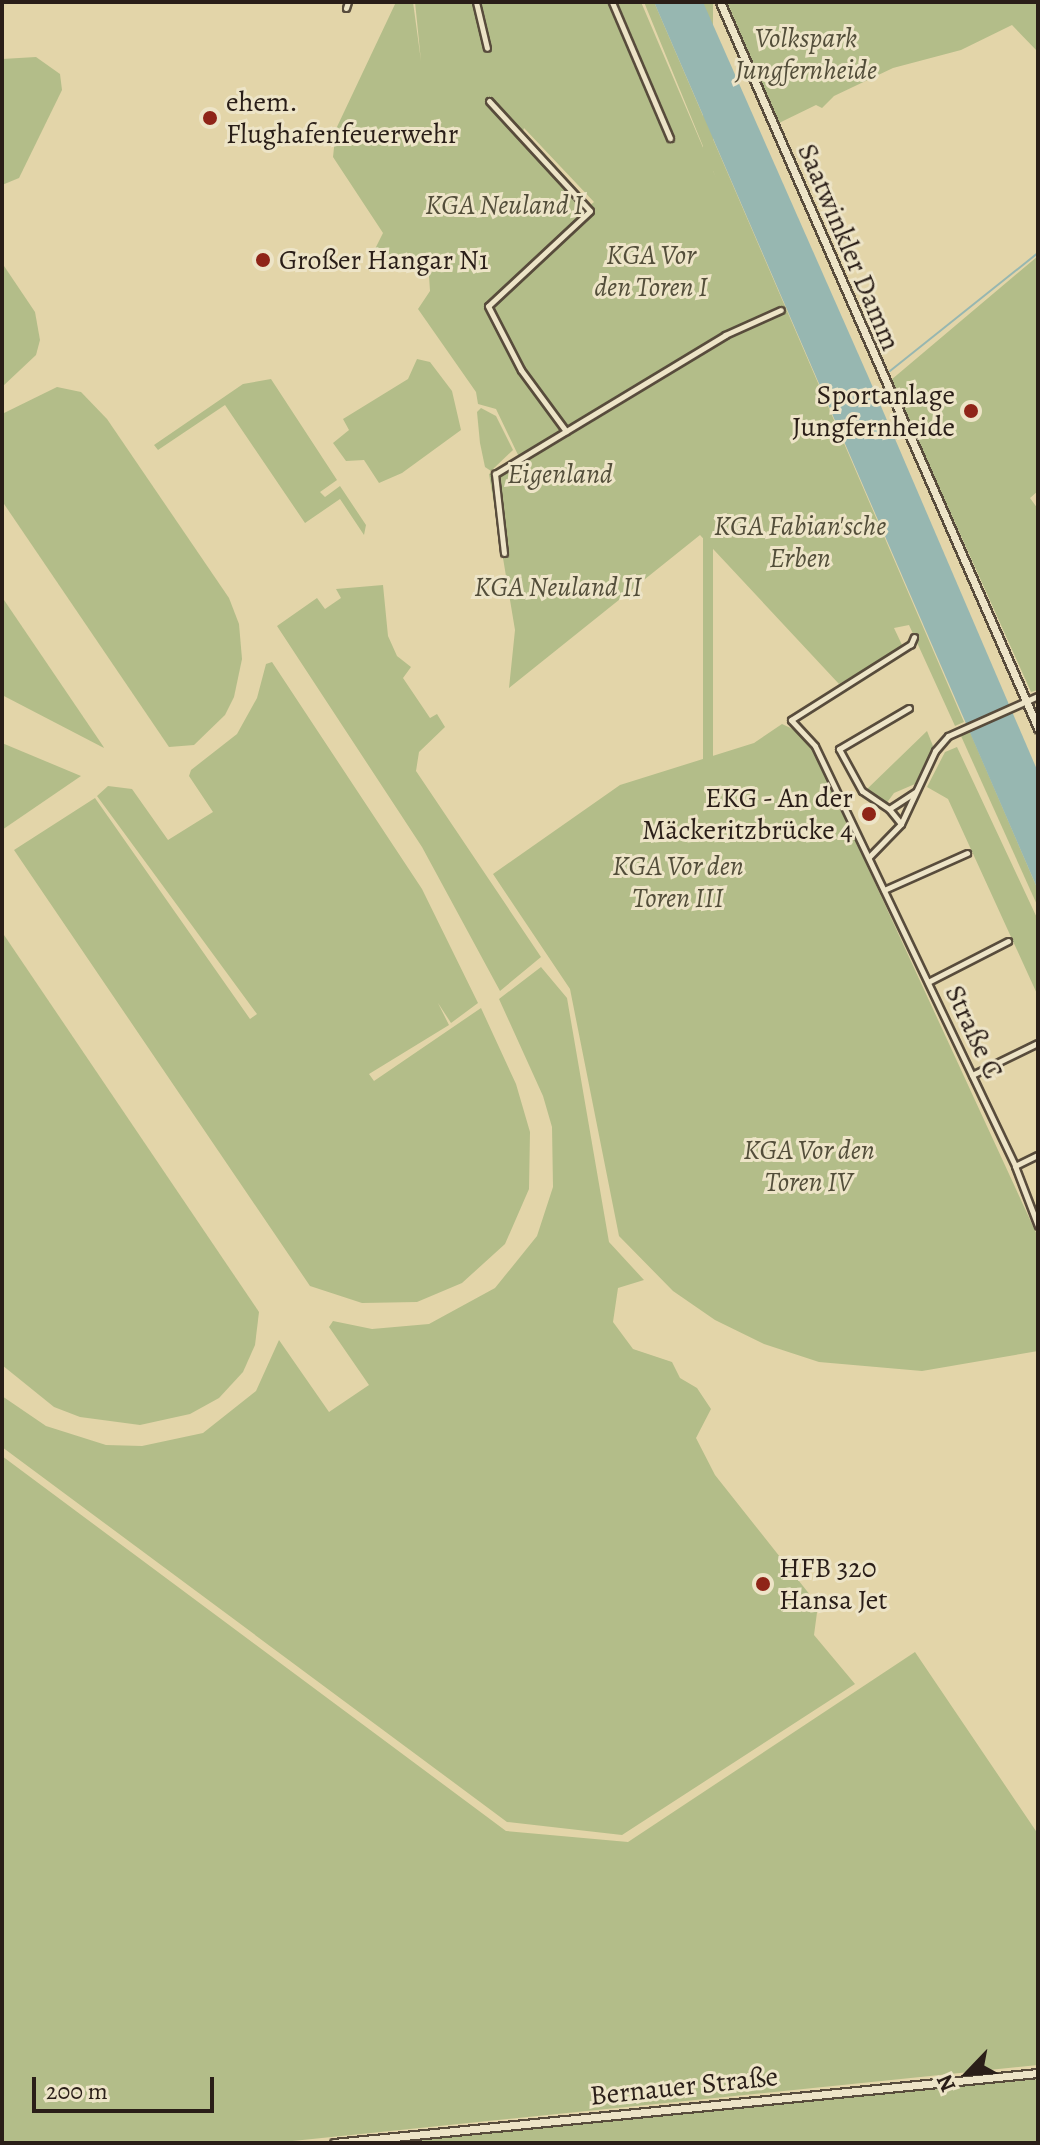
<!DOCTYPE html>
<html>
<head>
<meta charset="utf-8">
<style>
  body { margin:0 }
  #map { position:relative; width:1040px; height:2145px; overflow:hidden; background:#e3d5a9; font-family:Alegreya,serif }
  div>[style] { position:absolute }
  .green>* { inset:0; background:#b3bd89; transform-origin:0 0 }
  .water>* { inset:0; background:#97b7b1 }
  .stream>* { height:2px; margin:-1px; padding:0 1px; transform-origin:1px; border-radius:1px; background:#97b7b1 }
  .roads { filter:drop-shadow(2px 0 #584c3c) drop-shadow(-2px 0 #584c3c) drop-shadow(0 2px #584c3c) drop-shadow(0 -2px #584c3c) }
  .minor>* { height:5px; margin:-2.5px; padding:0 2.5px; transform-origin:2.5px; border-radius:2.5px; background:#ede4c7 }
  .secondary>* { height:7px; margin:-3.5px; padding:0 3.5px; transform-origin:3.5px; border-radius:3.5px; background:#ede4c7 }
  .dots>* { width:22px; height:22px; translate:-50% -50%; box-sizing:border-box; border:4px solid #ede4c7; border-radius:50% }
  span { translate:-50% -50%; white-space:nowrap; text-align:center; line-height:1.15; -webkit-text-stroke:6px #ede4c7; paint-order:stroke }
  .park-label { font-size:28px; color:#534e3a; font-style:italic }
  .poi-label { font-size:28px; color:#2a1e18 }
  .left { translate:0 -50%; text-align:left }
  .right { translate:-100% -50%; text-align:right }
  .street-label { font-size:28px; color:#2a1e18 }
  .frame { position:absolute; inset:0; border:4px solid #2a1e18; pointer-events:none }
  .north { position:absolute; left:928px; top:2033px; width:80px; height:80px; -webkit-text-stroke:6px #ede4c7; paint-order:stroke; rotate:245deg; font-size:22px; font-weight:700; line-height:32px; text-align:center; color:#2a1e18 }
  .north::after { content:''; display:block; margin:auto; width:28px; height:36px; background:#2a1e18; clip-path:polygon(50% 0,100% 100%,50% 72%,0 100%) }
  .scale { position:absolute; left:32px; top:2077px; width:182px; height:36px; box-sizing:border-box; border:4px solid #2a1e18; border-top:0; padding-left:10px; font-size:24px; line-height:28px; white-space:nowrap; color:#2a1e18; -webkit-text-stroke:6px #ede4c7; paint-order:stroke }
</style>
</head>
<body>
<div id="map">
  <div class="green">
    <i style="clip-path:polygon(evenodd,396px 2px,413px 2px,421px 61px,415px 2px,641px 2px,716px 178px,644px 2px,654px 2px,964px 722px,955px 726px,909px 625px,894px 628px,903px 647px,839px 684px,700px 535px,509px 688px,515px 630px,489px 474px,519px 457px,496px 409px,478px 404px,476px 392px,418px 309px,430px 291px,429px 276px,414px 264px,385px 263px,374px 251px,383px 233px,333px 157px,336px 129px,396px 2px,488px 104px,522px 135px,524px 128px,594px 202px,588px 207px,488px 104px)"></i>
    <i style="left:703px;top:2px;width:10px;height:765px"></i>
    <i style="clip-path:polygon(727px 2px,1038px 2px,1038px 52px,1012px 25px,961px 50px,893px 68px,834px 96px,822px 108px,816px 105px,779px 123px)"></i>
    <i style="clip-path:polygon(36px 57px,60px 74px,62px 90px,19px 178px,2px 185px,2px 59px)"></i>
    <i style="clip-path:polygon(1038px 256px,1038px 491px,1030px 498px,1038px 509px,1038px 690px,1031px 692px,891px 380px)"></i>
    <i style="clip-path:polygon(2px 263px,35px 312px,40px 340px,36px 355px,2px 387px)"></i>
    <i style="clip-path:polygon(417px 359px,430px 362px,452px 391px,461px 430px,402px 473px,379px 483px,364px 460px,346px 461px,333px 443px,349px 430px,343px 419px,408px 379px)"></i>
    <i style="clip-path:polygon(271px 379px,337px 480px,320px 492px,325px 497px,340px 486px,366px 525px,364px 535px,340px 499px,305px 523px,225px 405px,158px 450px,154px 445px,243px 384px)"></i>
    <i style="clip-path:polygon(57px 387px,81px 392px,107px 419px,229px 598px,239px 624px,242px 659px,234px 697px,225px 715px,194px 745px,169px 747px,2px 501px,2px 414px)"></i>
    <i style="clip-path:polygon(481px 408px,496px 416px,513px 450px,491px 471px,485px 467px,480px 443px,477px 412px)"></i>
    <i style="clip-path:polygon(383px 585px,388px 636px,397px 656px,411px 667px,403px 678px,430px 718px,437px 714px,445px 727px,419px 752px,416px 771px,541px 957px,500px 991px,422px 847px,277px 626px,317px 598px,325px 609px,341px 598px,336px 589px)"></i>
    <i style="clip-path:polygon(2px 597px,103px 746px,104px 748px,2px 695px)"></i>
    <i style="clip-path:polygon(272px 662px,422px 889px,478px 1003px,451px 1023px,438px 1003px,449px 1025px,369px 1074px,374px 1081px,481px 1008px,516px 1084px,530px 1132px,529px 1189px,505px 1244px,462px 1283px,417px 1302px,362px 1303px,310px 1286px,14px 850px,95px 798px,250px 1019px,257px 1014px,97px 796px,108px 786px,132px 789px,168px 840px,213px 812px,189px 776px,191px 770px,237px 734px,257px 698px,266px 664px)"></i>
    <i style="clip-path:polygon(782px 724px,797px 731px,816px 755px,1038px 1237px,1038px 1351px,922px 1371px,819px 1362px,764px 1344px,715px 1320px,673px 1291px,619px 1236px,570px 989px,493px 874px,620px 785px,754px 743px)"></i>
    <i style="clip-path:polygon(927px 731px,933px 746px,915px 784px,894px 793px,886px 804px,865px 791px)"></i>
    <i style="clip-path:polygon(970px 732px,1038px 890px,1038px 907px,961px 736px)"></i>
    <i style="clip-path:polygon(2px 743px,81px 776px,2px 830px)"></i>
    <i style="clip-path:polygon(957px 747px,1038px 920px,1038px 996px,948px 799px,927px 787px,945px 752px)"></i>
    <i style="clip-path:polygon(2px 932px,259px 1312px,255px 1345px,243px 1372px,219px 1398px,190px 1414px,140px 1425px,80px 1417px,54px 1407px,2px 1365px)"></i>
    <i style="clip-path:polygon(541px 967px,567px 998px,609px 1242px,644px 1280px,618px 1288px,613px 1322px,633px 1349px,672px 1362px,680px 1378px,697px 1388px,711px 1409px,696px 1438px,715px 1475px,818px 1605px,814px 1635px,855px 1684px,622px 1835px,507px 1822px,2px 1447px,2px 1396px,46px 1426px,106px 1445px,142px 1446px,203px 1433px,256px 1391px,279px 1340px,329px 1412px,369px 1385px,329px 1327px,333px 1321px,372px 1329px,429px 1324px,495px 1288px,537px 1236px,553px 1187px,552px 1127px,543px 1096px,499px 999px)"></i>
    <i style="clip-path:polygon(2px 1456px,506px 1831px,628px 1842px,915px 1652px,1038px 1834px,1038px 2065px,273px 2143px,2px 2143px)"></i>
    <i style="clip-path:polygon(1038px 2079px,1038px 2143px,390px 2143px,740px 2107px)"></i>
  </div>
  <div class="water">
    <i style="clip-path:polygon(654px 2px,703px 2px,868px 376px,1038px 772px,1038px 890px)"></i>
  </div>
  <div class="stream">
    <i style="left:890px;top:371px;width:189px;rotate:-38.6deg"></i>
  </div>
  <div class="roads">
    <div class="minor">
      <i style="left:476px;top:2px;width:47px;rotate:76.6deg"></i>
      <i style="left:612px;top:2px;width:148px;rotate:66.9deg"></i>
      <i style="left:346px;top:8px;width:6px;rotate:-72deg"></i>
      <i style="left:489px;top:101px;width:149px;rotate:47.4deg"></i>
      <i style="left:590px;top:211px;width:139px;rotate:137deg"></i>
      <i style="left:488px;top:306px;width:72px;rotate:62.7deg"></i>
      <i style="left:521px;top:370px;width:76px;rotate:53.6deg"></i>
      <i style="left:504px;top:553px;width:80px;rotate:-96.5deg"></i>
      <i style="left:495px;top:474px;width:269px;rotate:-31.1deg"></i>
      <i style="left:725px;top:335px;width:61px;rotate:-24.1deg"></i>
      <i style="left:914px;top:637px;width:8px;rotate:113deg"></i>
      <i style="left:911px;top:644px;width:142px;rotate:147.7deg"></i>
      <i style="left:791px;top:720px;width:35px;rotate:47deg"></i>
      <i style="left:815px;top:746px;width:465px;rotate:64.5deg"></i>
      <i style="left:1015px;top:1166px;width:64px;rotate:69deg"></i>
      <i style="left:889px;top:809px;width:32px;rotate:-146deg"></i>
      <i style="left:862px;top:791px;width:48px;rotate:-118.7deg"></i>
      <i style="left:839px;top:749px;width:81px;rotate:-30.4deg"></i>
      <i style="left:889px;top:809px;width:31px;rotate:-33deg"></i>
      <i style="left:889px;top:809px;width:19px;rotate:51deg"></i>
      <i style="left:869px;top:857px;width:46px;rotate:-45.9deg"></i>
      <i style="left:901px;top:824px;width:81px;rotate:-65deg"></i>
      <i style="left:935px;top:751px;width:20px;rotate:-49deg"></i>
      <i style="left:948px;top:736px;width:98px;rotate:-24deg"></i>
      <i style="left:884px;top:890px;width:91px;rotate:-24deg"></i>
      <i style="left:928px;top:982px;width:90px;rotate:-27.1deg"></i>
      <i style="left:972px;top:1075px;width:73px;rotate:-25.9deg"></i>
      <i style="left:1015px;top:1166px;width:25px;rotate:-26deg"></i>
    </div>
    <div class="secondary">
      <i style="left:720px;top:2px;width:793px;rotate:66.35deg"></i>
      <i style="left:334px;top:2143px;width:707px;rotate:-5.68deg"></i>
    </div>
  </div>
  <div class="dots">
    <i style="left:210px;top:118px;background:#8f2418"></i>
    <i style="left:263px;top:260px;background:#8f2418"></i>
    <i style="left:971px;top:411px;background:#8f2418"></i>
    <i style="left:869px;top:814px;background:#8f2418"></i>
    <i style="left:763px;top:1584px;background:#8f2418"></i>
  </div>
  <div class="park-label">
    <span style="left:806px;top:54px">Volkspark<br>Jungfernheide</span>
    <span style="left:504px;top:205px">KGA Neuland I</span>
    <span style="left:651px;top:271px">KGA Vor<br>den Toren I</span>
    <span style="left:560px;top:474px">Eigenland</span>
    <span style="left:800px;top:542px">KGA Fabian'sche<br>Erben</span>
    <span style="left:558px;top:587px">KGA Neuland II</span>
    <span style="left:678px;top:882px">KGA Vor den<br>Toren III</span>
    <span style="left:809px;top:1166px">KGA Vor den<br>Toren IV</span>
  </div>
  <div class="poi-label">
    <span class="left" style="left:226px;top:118px">ehem.<br>Flughafenfeuerwehr</span>
    <span class="left" style="left:279px;top:260px">Großer Hangar N1</span>
    <span class="right" style="left:955px;top:411px">Sportanlage<br>Jungfernheide</span>
    <span class="right" style="left:853px;top:814px">EKG - An der<br>Mäckeritzbrücke 4</span>
    <span class="left" style="left:779px;top:1584px">HFB 320<br>Hansa Jet</span>
  </div>
  <div class="street-label">
    <span style="left:849px;top:247px;rotate:67deg">Saatwinkler Damm</span>
    <span style="left:974px;top:1032px;rotate:65deg">Straße C</span>
    <span style="left:684px;top:2086px;rotate:-6deg">Bernauer Straße</span>
  </div>
  <div class="frame"></div>
  <div class="north">N</div>
  <div class="scale">200 m</div>
</div>
</body>
</html>
